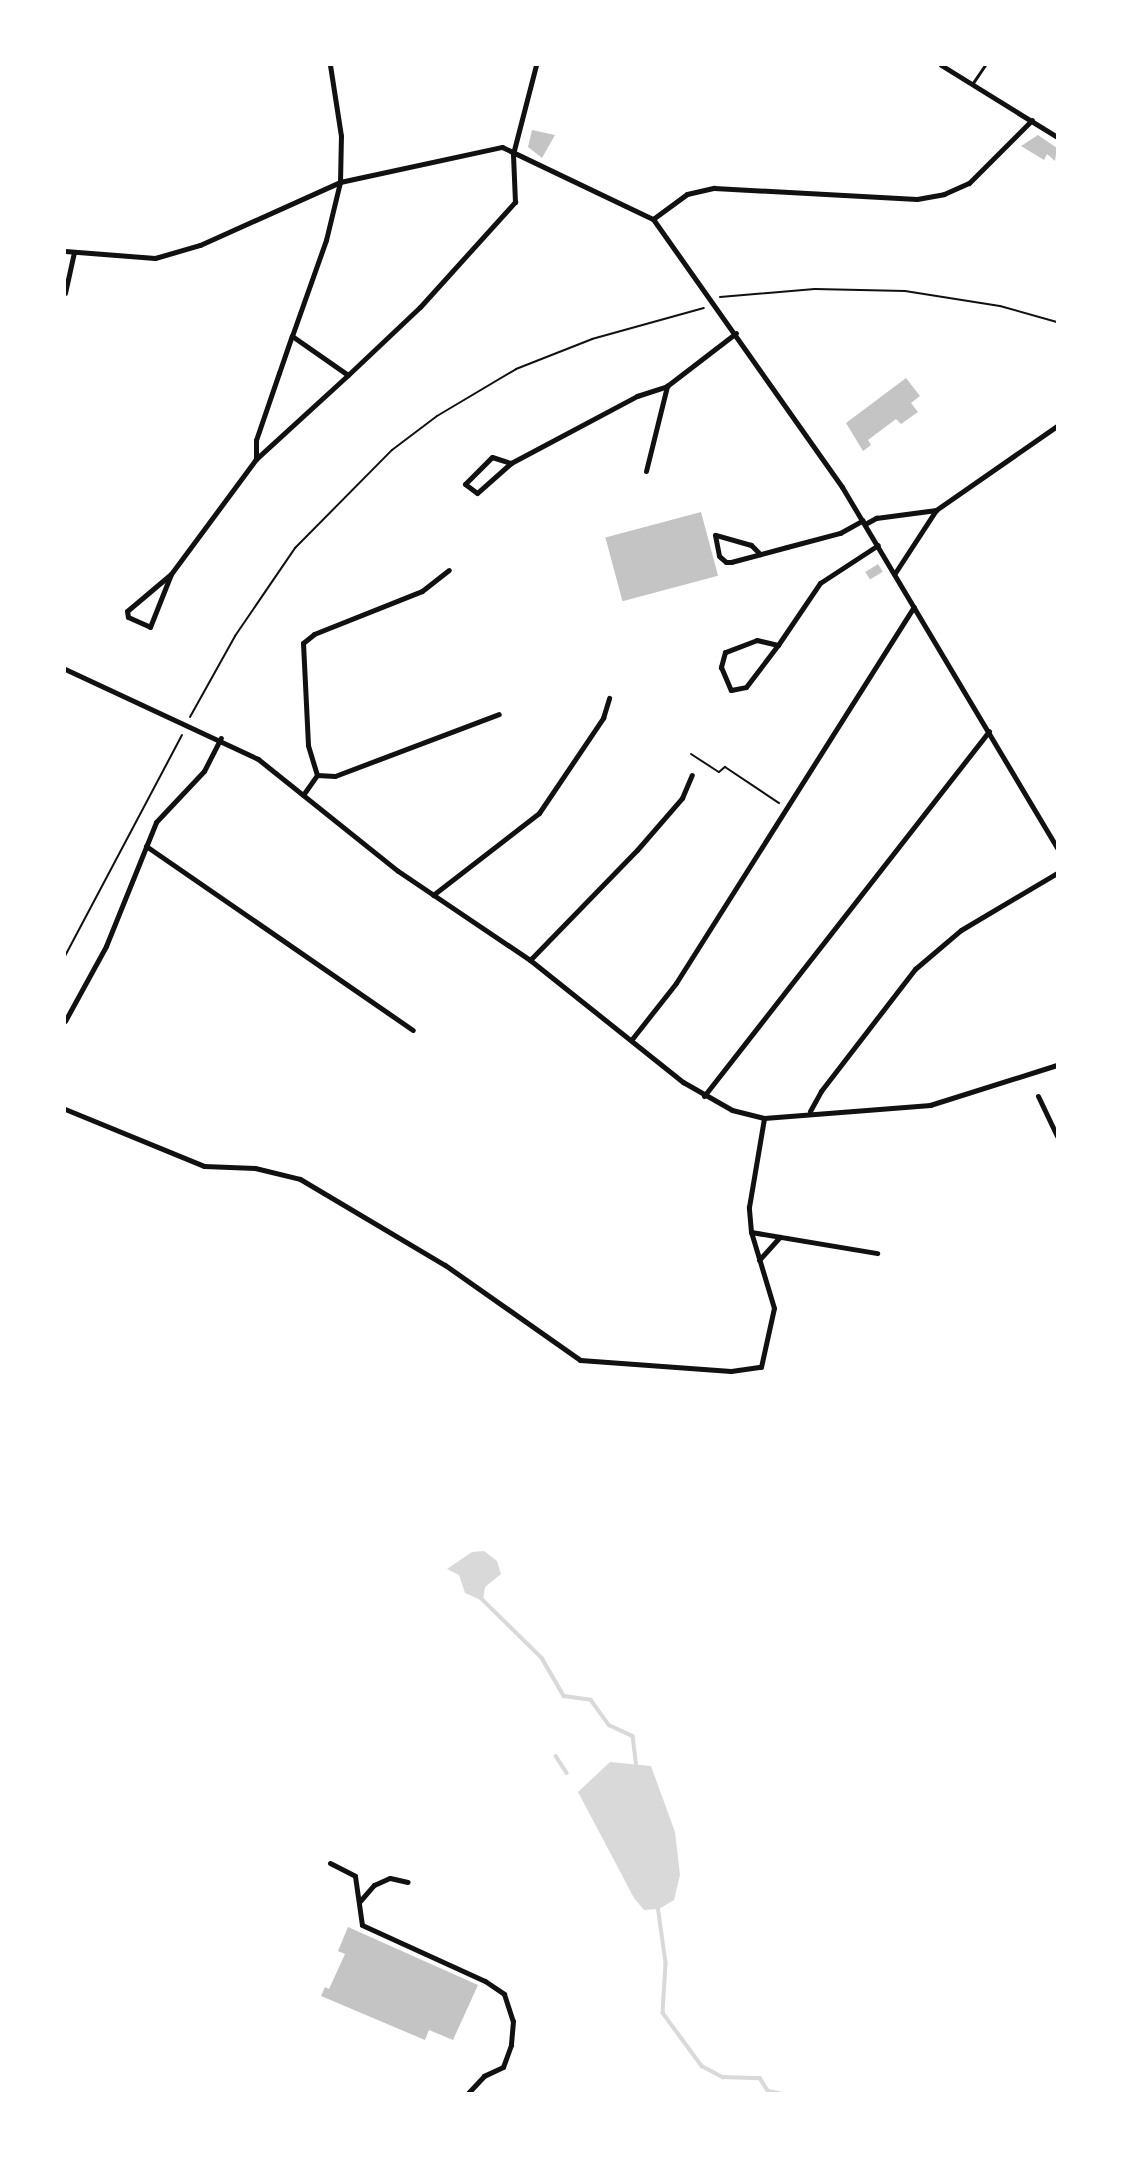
<!DOCTYPE html>
<html>
<head>
<meta charset="utf-8">
<style>
  body { margin:0 }
  #map { position:relative; width:1122px; height:2158px; overflow:hidden; background:#fff; font-family:"Times New Roman",serif }
  div>[style] { position:absolute }
  .water>* { inset:0; background:#d9d9d9 }
  .stream>* { height:3.5px; margin:-1.75px; padding:0 1.75px; transform-origin:1.75px; border-radius:1.75px; background:#d9d9d9 }
  .building>* { inset:0; background:#c4c4c4; transform-origin:0 0 }
  .path>* { height:2px; margin:-1px; padding:0 1px; transform-origin:1px; border-radius:1px; background:#111 }
  .service>* { height:2.5px; margin:-1.25px; padding:0 1.25px; transform-origin:1.25px; border-radius:1.25px; background:#111 }
  .minor>* { height:5px; margin:-2.5px; padding:0 2.5px; transform-origin:2.5px; border-radius:2.5px; background:#111 }
  span { translate:-50% -50%; white-space:nowrap; text-align:center; line-height:1.15; -webkit-text-stroke:6px #fff; paint-order:stroke }
  .frame { position:absolute; inset:0; border:66px solid #fff; pointer-events:none }
</style>
</head>
<body>
<div id="map">
  <div class="water">
    <i style="clip-path:polygon(484px 1551px,497px 1561px,501px 1574px,485px 1587px,483px 1601px,465px 1593px,459px 1575px,447px 1569px,472px 1552px)"></i>
    <i style="clip-path:polygon(610px 1762px,651px 1766px,675px 1832px,680px 1875px,674px 1900px,659px 1909px,644px 1910px,634px 1898px,578px 1792px)"></i>
  </div>
  <div class="stream">
    <i style="left:481px;top:1598px;width:86px;rotate:44.5deg"></i>
    <i style="left:542px;top:1658px;width:44px;rotate:59.9deg"></i>
    <i style="left:564px;top:1696px;width:27px;rotate:8deg"></i>
    <i style="left:591px;top:1700px;width:31px;rotate:54deg"></i>
    <i style="left:609px;top:1725px;width:26px;rotate:25deg"></i>
    <i style="left:633px;top:1736px;width:33px;rotate:83deg"></i>
    <i style="left:556px;top:1756px;width:20px;rotate:57deg"></i>
    <i style="left:658px;top:1906px;width:58px;rotate:82deg"></i>
    <i style="left:666px;top:1963px;width:50px;rotate:93.4deg"></i>
    <i style="left:663px;top:2013px;width:66px;rotate:53.7deg"></i>
    <i style="left:702px;top:2066px;width:24px;rotate:28deg"></i>
    <i style="left:723px;top:2077px;width:37px;rotate:2deg"></i>
    <i style="left:760px;top:2078px;width:15px;rotate:58deg"></i>
    <i style="left:768px;top:2091px;width:11px;rotate:10deg"></i>
  </div>
  <div class="building">
    <i style="clip-path:polygon(532px 130px,555px 135px,542px 158px,528px 147px)"></i>
    <i style="clip-path:polygon(1038px 135px,1057px 148px,1055px 161px,1047px 154px,1044px 160px,1021px 146px)"></i>
    <i style="clip-path:polygon(906px 378px,920px 396px,911px 403px,918px 412px,901px 424px,896px 419px,868px 440px,871px 445px,863px 451px,846px 423px)"></i>
    <i style="left:701px;top:512px;width:66px;height:99px;rotate:75deg"></i>
    <i style="left:878px;top:564px;width:9px;height:15px;rotate:58deg"></i>
    <i style="clip-path:polygon(348px 1927px,478px 1985px,453px 2040px,429px 2030px,425px 2040px,321px 1996px,325px 1987px,329px 1989px,345px 1954px,338px 1951px)"></i>
  </div>
  <div class="path">
    <i style="left:720px;top:297px;width:95px;rotate:-4.8deg"></i>
    <i style="left:815px;top:289px;width:90px;rotate:1.3deg"></i>
    <i style="left:905px;top:291px;width:96px;rotate:9deg"></i>
    <i style="left:1000px;top:306px;width:59px;rotate:15.7deg"></i>
    <i style="left:190px;top:717px;width:93px;rotate:-60.9deg"></i>
    <i style="left:235px;top:636px;width:107px;rotate:-55.7deg"></i>
    <i style="left:295px;top:548px;width:138px;rotate:-45.3deg"></i>
    <i style="left:392px;top:450px;width:56px;rotate:-37.1deg"></i>
    <i style="left:437px;top:416px;width:92px;rotate:-30.7deg"></i>
    <i style="left:516px;top:369px;width:82px;rotate:-21.5deg"></i>
    <i style="left:592px;top:339px;width:116px;rotate:-15.5deg"></i>
    <i style="left:691px;top:754px;width:33px;rotate:33deg"></i>
    <i style="left:719px;top:772px;width:8px;rotate:-40deg"></i>
    <i style="left:725px;top:767px;width:65px;rotate:33.7deg"></i>
    <i style="left:65px;top:956px;width:250px;rotate:-62.1deg"></i>
  </div>
  <div class="service">
    <i style="left:973px;top:83px;width:22px;rotate:-56deg"></i>
  </div>
  <div class="minor">
    <i style="left:941px;top:65px;width:137px;rotate:31.8deg"></i>
    <i style="left:653px;top:219px;width:42px;rotate:-36.3deg"></i>
    <i style="left:687px;top:194px;width:28px;rotate:-13deg"></i>
    <i style="left:714px;top:188px;width:203px;rotate:3.1deg"></i>
    <i style="left:917px;top:199px;width:27px;rotate:-10deg"></i>
    <i style="left:944px;top:194px;width:27px;rotate:-24deg"></i>
    <i style="left:969px;top:183px;width:89px;rotate:-45deg"></i>
    <i style="left:65px;top:251px;width:90px;rotate:4.4deg"></i>
    <i style="left:155px;top:258px;width:47px;rotate:-16.1deg"></i>
    <i style="left:200px;top:245px;width:154px;rotate:-24.2deg"></i>
    <i style="left:340px;top:182px;width:166px;rotate:-12.2deg"></i>
    <i style="left:502px;top:147px;width:167px;rotate:25.5deg"></i>
    <i style="left:653px;top:219px;width:328px;rotate:54.8deg"></i>
    <i style="left:842px;top:487px;width:420px;rotate:59.2deg"></i>
    <i style="left:65px;top:293px;width:42px;rotate:-77.6deg"></i>
    <i style="left:292px;top:336px;width:68px;rotate:34.9deg"></i>
    <i style="left:348px;top:375px;width:125px;rotate:137.6deg"></i>
    <i style="left:256px;top:459px;width:19px;rotate:-90deg"></i>
    <i style="left:256px;top:440px;width:71px;rotate:-71.1deg"></i>
    <i style="left:279px;top:373px;width:39px;rotate:-71deg"></i>
    <i style="left:292px;top:336px;width:102px;rotate:-70.5deg"></i>
    <i style="left:326px;top:240px;width:60px;rotate:-76.4deg"></i>
    <i style="left:340px;top:182px;width:46px;rotate:-88.8deg"></i>
    <i style="left:341px;top:136px;width:72px;rotate:-98.8deg"></i>
    <i style="left:348px;top:375px;width:99px;rotate:-43.4deg"></i>
    <i style="left:420px;top:307px;width:142px;rotate:-47.9deg"></i>
    <i style="left:515px;top:202px;width:48px;rotate:-92.4deg"></i>
    <i style="left:513px;top:154px;width:92px;rotate:-75.5deg"></i>
    <i style="left:511px;top:463px;width:45px;rotate:138.6deg"></i>
    <i style="left:477px;top:493px;width:15px;rotate:-143deg"></i>
    <i style="left:465px;top:484px;width:38px;rotate:-45deg"></i>
    <i style="left:492px;top:457px;width:20px;rotate:18deg"></i>
    <i style="left:511px;top:463px;width:143px;rotate:-28deg"></i>
    <i style="left:637px;top:396px;width:32px;rotate:-18deg"></i>
    <i style="left:667px;top:386px;width:87px;rotate:-37.5deg"></i>
    <i style="left:646px;top:471px;width:88px;rotate:-76.1deg"></i>
    <i style="left:865px;top:524px;width:13px;rotate:-29deg"></i>
    <i style="left:876px;top:518px;width:61px;rotate:-7.6deg"></i>
    <i style="left:760px;top:554px;width:13px;rotate:-135deg"></i>
    <i style="left:751px;top:545px;width:37px;rotate:-164deg"></i>
    <i style="left:715px;top:535px;width:21px;rotate:79deg"></i>
    <i style="left:719px;top:556px;width:9px;rotate:41deg"></i>
    <i style="left:726px;top:562px;width:5px"></i>
    <i style="left:731px;top:562px;width:58px;rotate:-15deg"></i>
    <i style="left:787px;top:547px;width:55px;rotate:-14.8deg"></i>
    <i style="left:840px;top:533px;width:26px;rotate:-29deg"></i>
    <i style="left:895px;top:573px;width:75px;rotate:-56.9deg"></i>
    <i style="left:936px;top:510px;width:147px;rotate:-34.8deg"></i>
    <i style="left:171px;top:574px;width:57px;rotate:139.9deg"></i>
    <i style="left:127px;top:611px;width:6px;rotate:81deg"></i>
    <i style="left:128px;top:617px;width:24px;rotate:24deg"></i>
    <i style="left:150px;top:627px;width:57px;rotate:-68.4deg"></i>
    <i style="left:171px;top:574px;width:143px;rotate:-53.5deg"></i>
    <i style="left:778px;top:645px;width:22px;rotate:-167deg"></i>
    <i style="left:757px;top:640px;width:34px;rotate:159deg"></i>
    <i style="left:725px;top:652px;width:16px;rotate:105deg"></i>
    <i style="left:721px;top:667px;width:25px;rotate:67deg"></i>
    <i style="left:731px;top:690px;width:15px;rotate:-11deg"></i>
    <i style="left:746px;top:687px;width:53px;rotate:-52.7deg"></i>
    <i style="left:778px;top:645px;width:75px;rotate:-55.9deg"></i>
    <i style="left:820px;top:583px;width:69px;rotate:-33.2deg"></i>
    <i style="left:65px;top:669px;width:213px;rotate:25deg"></i>
    <i style="left:258px;top:759px;width:179px;rotate:38.7deg"></i>
    <i style="left:398px;top:871px;width:159px;rotate:34deg"></i>
    <i style="left:530px;top:960px;width:196px;rotate:38.6deg"></i>
    <i style="left:683px;top:1082px;width:56px;rotate:29.7deg"></i>
    <i style="left:732px;top:1110px;width:33px;rotate:14deg"></i>
    <i style="left:764px;top:1118px;width:167px;rotate:-4.5deg"></i>
    <i style="left:930px;top:1105px;width:133px;rotate:-17.5deg"></i>
    <i style="left:317px;top:775px;width:18px;rotate:3deg"></i>
    <i style="left:335px;top:776px;width:175px;rotate:-20.7deg"></i>
    <i style="left:303px;top:795px;width:24px;rotate:-55deg"></i>
    <i style="left:317px;top:775px;width:31px;rotate:-107deg"></i>
    <i style="left:308px;top:745px;width:102px;rotate:-92.8deg"></i>
    <i style="left:303px;top:643px;width:14px;rotate:-39deg"></i>
    <i style="left:314px;top:634px;width:116px;rotate:-21.7deg"></i>
    <i style="left:422px;top:591px;width:34px;rotate:-38deg"></i>
    <i style="left:146px;top:846px;width:324px;rotate:34.6deg"></i>
    <i style="left:433px;top:895px;width:134px;rotate:-37.7deg"></i>
    <i style="left:539px;top:813px;width:115px;rotate:-56deg"></i>
    <i style="left:603px;top:718px;width:21px;rotate:-73deg"></i>
    <i style="left:530px;top:960px;width:153px;rotate:-45.8deg"></i>
    <i style="left:637px;top:850px;width:69px;rotate:-49.1deg"></i>
    <i style="left:682px;top:798px;width:25px;rotate:-67deg"></i>
    <i style="left:65px;top:1021px;width:85px;rotate:-61.3deg"></i>
    <i style="left:106px;top:946px;width:134px;rotate:-68deg"></i>
    <i style="left:156px;top:822px;width:70px;rotate:-46.7deg"></i>
    <i style="left:204px;top:771px;width:37px;rotate:-63deg"></i>
    <i style="left:632px;top:1039px;width:71px;rotate:-51.8deg"></i>
    <i style="left:676px;top:983px;width:445px;rotate:-57.7deg"></i>
    <i style="left:704px;top:1096px;width:463px;rotate:-52deg"></i>
    <i style="left:1038px;top:1096px;width:44px;rotate:64.6deg"></i>
    <i style="left:65px;top:1109px;width:150px;rotate:22.3deg"></i>
    <i style="left:204px;top:1166px;width:51px;rotate:2.2deg"></i>
    <i style="left:255px;top:1168px;width:46px;rotate:13.7deg"></i>
    <i style="left:300px;top:1179px;width:169px;rotate:30.7deg"></i>
    <i style="left:445px;top:1265px;width:165px;rotate:35.1deg"></i>
    <i style="left:580px;top:1360px;width:151px;rotate:4.2deg"></i>
    <i style="left:731px;top:1371px;width:30px;rotate:-8deg"></i>
    <i style="left:761px;top:1367px;width:60px;rotate:-77.6deg"></i>
    <i style="left:774px;top:1308px;width:79px;rotate:-106.8deg"></i>
    <i style="left:751px;top:1232px;width:25px;rotate:-95deg"></i>
    <i style="left:749px;top:1207px;width:90px;rotate:-80.4deg"></i>
    <i style="left:810px;top:1111px;width:23px;rotate:-61deg"></i>
    <i style="left:821px;top:1091px;width:154px;rotate:-52.4deg"></i>
    <i style="left:915px;top:969px;width:60px;rotate:-40.3deg"></i>
    <i style="left:961px;top:930px;width:112px;rotate:-30.7deg"></i>
    <i style="left:751px;top:1232px;width:128px;rotate:9.5deg"></i>
    <i style="left:759px;top:1260px;width:31px;rotate:-48deg"></i>
    <i style="left:330px;top:1863px;width:28px;rotate:27deg"></i>
    <i style="left:355px;top:1876px;width:49px;rotate:81.9deg"></i>
    <i style="left:362px;top:1925px;width:135px;rotate:24.5deg"></i>
    <i style="left:485px;top:1981px;width:23px;rotate:34deg"></i>
    <i style="left:504px;top:1994px;width:28px;rotate:72deg"></i>
    <i style="left:513px;top:2021px;width:24px;rotate:95deg"></i>
    <i style="left:511px;top:2045px;width:23px;rotate:110deg"></i>
    <i style="left:503px;top:2067px;width:21px;rotate:155deg"></i>
    <i style="left:484px;top:2076px;width:23px;rotate:133deg"></i>
    <i style="left:360px;top:1901px;width:21px;rotate:-49deg"></i>
    <i style="left:374px;top:1885px;width:17px;rotate:-24deg"></i>
    <i style="left:390px;top:1878px;width:18px;rotate:13deg"></i>
  </div>
  <div class="frame"></div>
</div>
</body>
</html>
